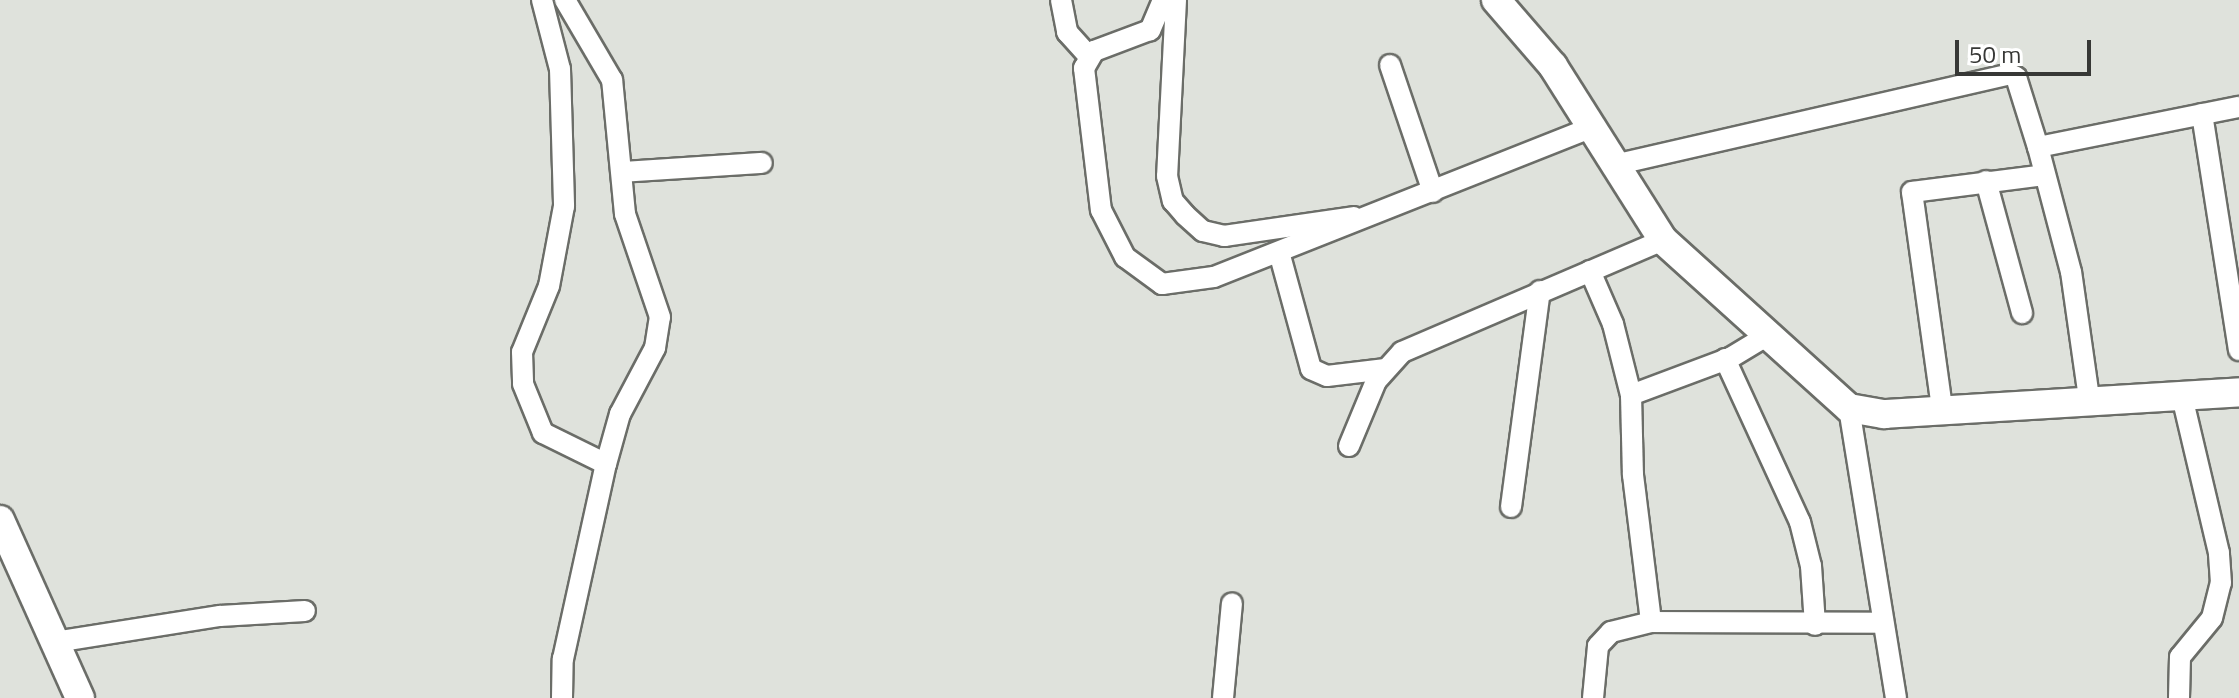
<!DOCTYPE html>
<html>
<head>
<meta charset="utf-8">
<style>
  body { margin:0 }
  #map { position:relative; width:2239px; height:698px; overflow:hidden; background:#dfe2dc; font-family:"Titillium Web",sans-serif }
  div>[style] { position:absolute }
  .roads { filter:drop-shadow(2px 0 #6b6d68) drop-shadow(-2px 0 #6b6d68) drop-shadow(0 2px #6b6d68) drop-shadow(0 -2px #6b6d68) }
  .street>* { height:20px; margin:-10px; padding:0 10px; transform-origin:10px; border-radius:10px; background:#fff }
  .secondary>* { height:28px; margin:-14px; padding:0 14px; transform-origin:14px; border-radius:14px; background:#fff }
  span { translate:-50% -50%; white-space:nowrap; text-align:center; line-height:1.15; -webkit-text-stroke:8px #fff; paint-order:stroke }
  .scale { position:absolute; left:1955px; top:40px; width:136px; height:36px; box-sizing:border-box; border:4px solid #373836; border-top:0; padding-left:10px; font-size:24px; line-height:28px; white-space:nowrap; color:#373836; -webkit-text-stroke:6px #fff; paint-order:stroke }
</style>
</head>
<body>
<div id="map">
  <div class="roads">
    <div class="street">
      <i style="left:542px;top:0;width:71px;rotate:75.4deg"></i>
      <i style="left:560px;top:69px;width:137px;rotate:88.3deg"></i>
      <i style="left:564px;top:206px;width:81px;rotate:100.6deg"></i>
      <i style="left:549px;top:286px;width:71px;rotate:112.2deg"></i>
      <i style="left:522px;top:352px;width:32px;rotate:88deg"></i>
      <i style="left:523px;top:384px;width:53px;rotate:67.8deg"></i>
      <i style="left:543px;top:433px;width:70px;rotate:26.2deg"></i>
      <i style="left:1061px;top:0;width:33px;rotate:79deg"></i>
      <i style="left:1067px;top:32px;width:31px;rotate:48deg"></i>
      <i style="left:1163px;top:0;width:33px;rotate:113deg"></i>
      <i style="left:1150px;top:30px;width:60px;rotate:159.4deg"></i>
      <i style="left:1094px;top:51px;width:20px;rotate:120deg"></i>
      <i style="left:1084px;top:68px;width:143px;rotate:83.2deg"></i>
      <i style="left:1101px;top:210px;width:53px;rotate:62.9deg"></i>
      <i style="left:1125px;top:257px;width:46px;rotate:36.1deg"></i>
      <i style="left:1162px;top:284px;width:52px;rotate:-7.7deg"></i>
      <i style="left:1214px;top:277px;width:408px;rotate:-21.6deg"></i>
      <i style="left:1176px;top:0;width:176px;rotate:92.9deg"></i>
      <i style="left:1167px;top:176px;width:26px;rotate:77deg"></i>
      <i style="left:1173px;top:201px;width:18px;rotate:49deg"></i>
      <i style="left:1185px;top:215px;width:24px;rotate:42deg"></i>
      <i style="left:1203px;top:231px;width:22px;rotate:13deg"></i>
      <i style="left:1224px;top:236px;width:131px;rotate:-8.3deg"></i>
      <i style="left:1390px;top:65px;width:134px;rotate:71.3deg"></i>
      <i style="left:2202px;top:114px;width:239px;rotate:81.1deg"></i>
      <i style="left:1614px;top:165px;width:406px;rotate:-12.9deg"></i>
      <i style="left:2010px;top:74px;width:7px;rotate:27deg"></i>
      <i style="left:2016px;top:77px;width:73px;rotate:72.6deg"></i>
      <i style="left:622px;top:172px;width:140px;rotate:-3.7deg"></i>
      <i style="left:1986px;top:181px;width:137px;rotate:74.7deg"></i>
      <i style="left:1279px;top:252px;width:121px;rotate:74.7deg"></i>
      <i style="left:1311px;top:369px;width:17px;rotate:24deg"></i>
      <i style="left:1327px;top:376px;width:59px;rotate:-6.8deg"></i>
      <i style="left:1590px;top:271px;width:58px;rotate:66.5deg"></i>
      <i style="left:1613px;top:324px;width:73px;rotate:75.8deg"></i>
      <i style="left:1631px;top:395px;width:80px;rotate:88.6deg"></i>
      <i style="left:1633px;top:475px;width:148px;rotate:83deg"></i>
      <i style="left:1725px;top:359px;width:179px;rotate:65.3deg"></i>
      <i style="left:1800px;top:522px;width:45px;rotate:76deg"></i>
      <i style="left:1811px;top:566px;width:59px;rotate:86.1deg"></i>
      <i style="left:1631px;top:395px;width:106px;rotate:-20.5deg"></i>
      <i style="left:1730px;top:358px;width:44px;rotate:-31.2deg"></i>
      <i style="left:2089px;top:398px;width:127px;rotate:-98.1deg"></i>
      <i style="left:2071px;top:272px;width:129px;rotate:-104.8deg"></i>
      <i style="left:2038px;top:147px;width:205px;rotate:-11.3deg"></i>
      <i style="left:1849px;top:408px;width:294px;rotate:80.8deg"></i>
      <i style="left:1942px;top:408px;width:218px;rotate:-97.9deg"></i>
      <i style="left:1912px;top:192px;width:133px;rotate:-7.3deg"></i>
      <i style="left:1349px;top:446px;width:70px;rotate:-67.4deg"></i>
      <i style="left:1376px;top:381px;width:39px;rotate:-48deg"></i>
      <i style="left:1402px;top:352px;width:284px;rotate:-23.2deg"></i>
      <i style="left:1511px;top:507px;width:218px;rotate:-82.4deg"></i>
      <i style="left:55px;top:642px;width:167px;rotate:-9deg"></i>
      <i style="left:220px;top:616px;width:85px;rotate:-3.4deg"></i>
      <i style="left:562px;top:698px;width:39px;rotate:-89deg"></i>
      <i style="left:563px;top:659px;width:200px;rotate:-77.6deg"></i>
      <i style="left:606px;top:464px;width:52px;rotate:-74.4deg"></i>
      <i style="left:620px;top:414px;width:75px;rotate:-62.1deg"></i>
      <i style="left:655px;top:348px;width:31px;rotate:-81deg"></i>
      <i style="left:660px;top:317px;width:109px;rotate:-108.8deg"></i>
      <i style="left:625px;top:214px;width:135px;rotate:-95.5deg"></i>
      <i style="left:612px;top:80px;width:93px;rotate:-120.4deg"></i>
      <i style="left:1223px;top:698px;width:95px;rotate:-84.6deg"></i>
      <i style="left:1593px;top:698px;width:52px;rotate:-84.5deg"></i>
      <i style="left:1598px;top:646px;width:19px;rotate:-47deg"></i>
      <i style="left:1611px;top:632px;width:41px;rotate:-14deg"></i>
      <i style="left:1651px;top:622px;width:230px;rotate:0.2deg"></i>
      <i style="left:2179px;top:698px;width:41px;rotate:-88.6deg"></i>
      <i style="left:2180px;top:657px;width:50px;rotate:-50.6deg"></i>
      <i style="left:2212px;top:618px;width:36px;rotate:-76deg"></i>
      <i style="left:2221px;top:583px;width:30px;rotate:-94deg"></i>
      <i style="left:2219px;top:553px;width:161px;rotate:-103.3deg"></i>
    </div>
    <div class="secondary">
      <i style="left:1496px;top:0;width:87px;rotate:49.2deg"></i>
      <i style="left:1553px;top:66px;width:206px;rotate:57.7deg"></i>
      <i style="left:1663px;top:240px;width:251px;rotate:42.1deg"></i>
      <i style="left:1849px;top:408px;width:36px;rotate:10deg"></i>
      <i style="left:1884px;top:414px;width:356px;rotate:-3.5deg"></i>
      <i style="left:0;top:520px;width:195px;rotate:65.8deg"></i>
    </div>
  </div>
  <div class="scale">50 m</div>
</div>
</body>
</html>
